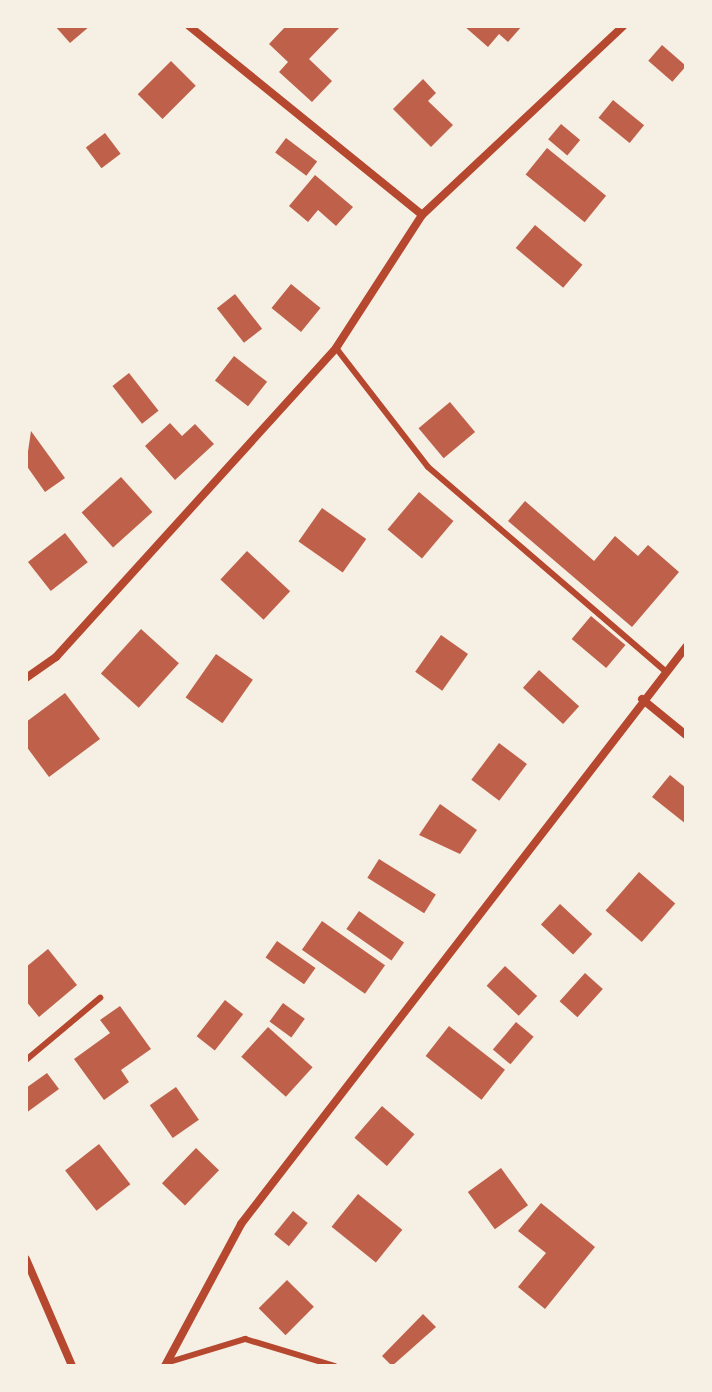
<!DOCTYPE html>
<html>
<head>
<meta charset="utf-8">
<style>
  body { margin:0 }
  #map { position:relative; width:712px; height:1392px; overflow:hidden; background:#f6efe4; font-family:"DejaVu Sans",sans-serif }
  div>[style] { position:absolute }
  .building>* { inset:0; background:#bf614a; transform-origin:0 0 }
  .service>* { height:6px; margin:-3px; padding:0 3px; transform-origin:3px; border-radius:3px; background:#b5482f }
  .minor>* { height:8px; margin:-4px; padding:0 4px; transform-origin:4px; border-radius:4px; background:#b5482f }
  span { translate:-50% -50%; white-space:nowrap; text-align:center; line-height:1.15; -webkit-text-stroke:6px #f6efe4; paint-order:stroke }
  .frame { position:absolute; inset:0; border:28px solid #f6efe4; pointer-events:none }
</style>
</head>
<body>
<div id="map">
  <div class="building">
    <i style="clip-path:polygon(55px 26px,90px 26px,70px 43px)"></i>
    <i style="clip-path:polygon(286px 26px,341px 26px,309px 59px,332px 81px,312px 102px,279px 72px,288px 62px,269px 44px)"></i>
    <i style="clip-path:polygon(464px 26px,522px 26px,508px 42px,499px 34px,488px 47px)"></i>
    <i style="left:662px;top:45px;width:32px;height:21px;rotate:41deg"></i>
    <i style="left:171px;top:61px;width:35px;height:47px;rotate:45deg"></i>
    <i style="clip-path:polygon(423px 79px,436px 93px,428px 101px,453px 125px,431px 147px,393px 109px)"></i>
    <i style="left:613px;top:100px;width:40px;height:23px;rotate:39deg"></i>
    <i style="left:561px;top:124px;width:25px;height:20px;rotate:40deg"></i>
    <i style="left:105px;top:133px;width:26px;height:24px;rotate:53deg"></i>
    <i style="left:286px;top:138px;width:39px;height:18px;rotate:37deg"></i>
    <i style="left:547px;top:148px;width:76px;height:34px;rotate:39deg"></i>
    <i style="clip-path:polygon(315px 175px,353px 207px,336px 226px,318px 210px,308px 222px,289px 206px)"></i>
    <i style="left:535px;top:225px;width:62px;height:30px;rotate:40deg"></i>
    <i style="left:291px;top:284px;width:38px;height:31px;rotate:39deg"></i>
    <i style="left:235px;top:294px;width:44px;height:23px;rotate:52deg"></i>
    <i style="left:234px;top:356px;width:42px;height:31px;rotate:38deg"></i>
    <i style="left:129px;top:373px;width:48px;height:21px;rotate:52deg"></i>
    <i style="left:450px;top:402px;width:39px;height:41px;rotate:50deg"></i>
    <i style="clip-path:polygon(170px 423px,182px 436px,195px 424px,214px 444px,175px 480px,145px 446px)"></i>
    <i style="clip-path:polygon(31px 431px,65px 478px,45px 492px,26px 465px)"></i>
    <i style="left:121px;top:477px;width:47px;height:53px;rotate:48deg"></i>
    <i style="left:419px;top:492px;width:45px;height:49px;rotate:40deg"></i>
    <i style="clip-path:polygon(525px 501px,594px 561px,615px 536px,638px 556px,648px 545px,679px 572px,632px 627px,508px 521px)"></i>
    <i style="left:322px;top:508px;width:54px;height:41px;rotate:35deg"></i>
    <i style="left:65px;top:533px;width:37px;height:47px;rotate:52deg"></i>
    <i style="left:247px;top:551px;width:59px;height:39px;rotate:43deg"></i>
    <i style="left:591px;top:616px;width:45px;height:30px;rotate:40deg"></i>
    <i style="left:141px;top:629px;width:51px;height:60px;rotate:42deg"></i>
    <i style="left:441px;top:635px;width:33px;height:45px;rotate:35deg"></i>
    <i style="left:216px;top:654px;width:45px;height:53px;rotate:35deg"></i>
    <i style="left:539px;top:670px;width:54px;height:24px;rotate:42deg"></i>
    <i style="clip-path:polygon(65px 693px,100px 739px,49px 777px,26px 746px,26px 722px)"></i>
    <i style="left:499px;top:743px;width:35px;height:46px;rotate:37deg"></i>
    <i style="clip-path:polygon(670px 775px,686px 788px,686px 824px,652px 797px)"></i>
    <i style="clip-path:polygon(440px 804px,477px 830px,460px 854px,419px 835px)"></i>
    <i style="left:379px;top:859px;width:67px;height:22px;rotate:32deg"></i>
    <i style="left:639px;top:872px;width:48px;height:51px;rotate:41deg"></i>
    <i style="left:560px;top:904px;width:44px;height:28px;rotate:43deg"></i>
    <i style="left:359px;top:911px;width:55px;height:22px;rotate:35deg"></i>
    <i style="left:322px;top:921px;width:77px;height:35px;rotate:35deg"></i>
    <i style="left:277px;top:941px;width:47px;height:20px;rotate:35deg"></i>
    <i style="clip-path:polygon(48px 949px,77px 985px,39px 1017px,26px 1001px,26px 967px)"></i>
    <i style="left:505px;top:966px;width:44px;height:27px;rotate:43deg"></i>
    <i style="left:585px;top:973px;width:24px;height:38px;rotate:42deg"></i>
    <i style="left:225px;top:1000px;width:23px;height:46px;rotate:38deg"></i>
    <i style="left:283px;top:1003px;width:27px;height:23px;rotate:36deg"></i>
    <i style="clip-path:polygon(120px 1006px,151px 1049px,121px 1070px,129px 1082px,104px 1100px,74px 1059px,110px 1033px,100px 1020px)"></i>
    <i style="left:516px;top:1022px;width:23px;height:36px;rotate:40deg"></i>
    <i style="left:449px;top:1026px;width:71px;height:38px;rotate:38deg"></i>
    <i style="left:268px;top:1027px;width:60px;height:40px;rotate:42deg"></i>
    <i style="clip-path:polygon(47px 1073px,59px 1089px,26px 1113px,26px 1088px)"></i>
    <i style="left:176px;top:1087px;width:40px;height:32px;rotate:55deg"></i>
    <i style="left:382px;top:1106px;width:43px;height:42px;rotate:41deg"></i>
    <i style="left:99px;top:1144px;width:51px;height:43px;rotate:52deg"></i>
    <i style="left:196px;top:1148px;width:32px;height:49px;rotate:44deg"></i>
    <i style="left:501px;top:1168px;width:46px;height:41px;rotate:54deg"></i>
    <i style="left:358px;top:1194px;width:57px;height:42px;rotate:39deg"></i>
    <i style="clip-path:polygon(541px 1203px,595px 1247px,545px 1309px,518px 1287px,546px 1253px,518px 1231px)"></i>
    <i style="left:293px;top:1211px;width:19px;height:30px;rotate:39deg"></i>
    <i style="left:287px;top:1280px;width:38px;height:40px;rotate:45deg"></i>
    <i style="clip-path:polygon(423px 1314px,436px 1327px,392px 1366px,382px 1356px)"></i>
  </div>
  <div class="service">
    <i style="left:336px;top:348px;width:150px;rotate:52.3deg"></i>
    <i style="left:428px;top:467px;width:313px;rotate:40.7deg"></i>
    <i style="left:26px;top:1060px;width:97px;rotate:-40deg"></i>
    <i style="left:166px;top:1363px;width:83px;rotate:-16.9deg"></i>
    <i style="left:245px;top:1339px;width:94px;rotate:16.7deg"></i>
  </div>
  <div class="minor">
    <i style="left:189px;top:26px;width:300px;rotate:39deg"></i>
    <i style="left:26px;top:678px;width:37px;rotate:-35deg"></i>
    <i style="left:56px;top:657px;width:417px;rotate:-47.8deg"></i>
    <i style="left:336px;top:348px;width:158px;rotate:-57.1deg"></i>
    <i style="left:422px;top:215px;width:276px;rotate:-43.2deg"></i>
    <i style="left:642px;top:699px;width:57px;rotate:39.3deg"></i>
    <i style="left:26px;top:1259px;width:116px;rotate:66.7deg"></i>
    <i style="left:165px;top:1366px;width:161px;rotate:-61.8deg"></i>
    <i style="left:241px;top:1224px;width:729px;rotate:-52.36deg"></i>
  </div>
  <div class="frame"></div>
</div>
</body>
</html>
